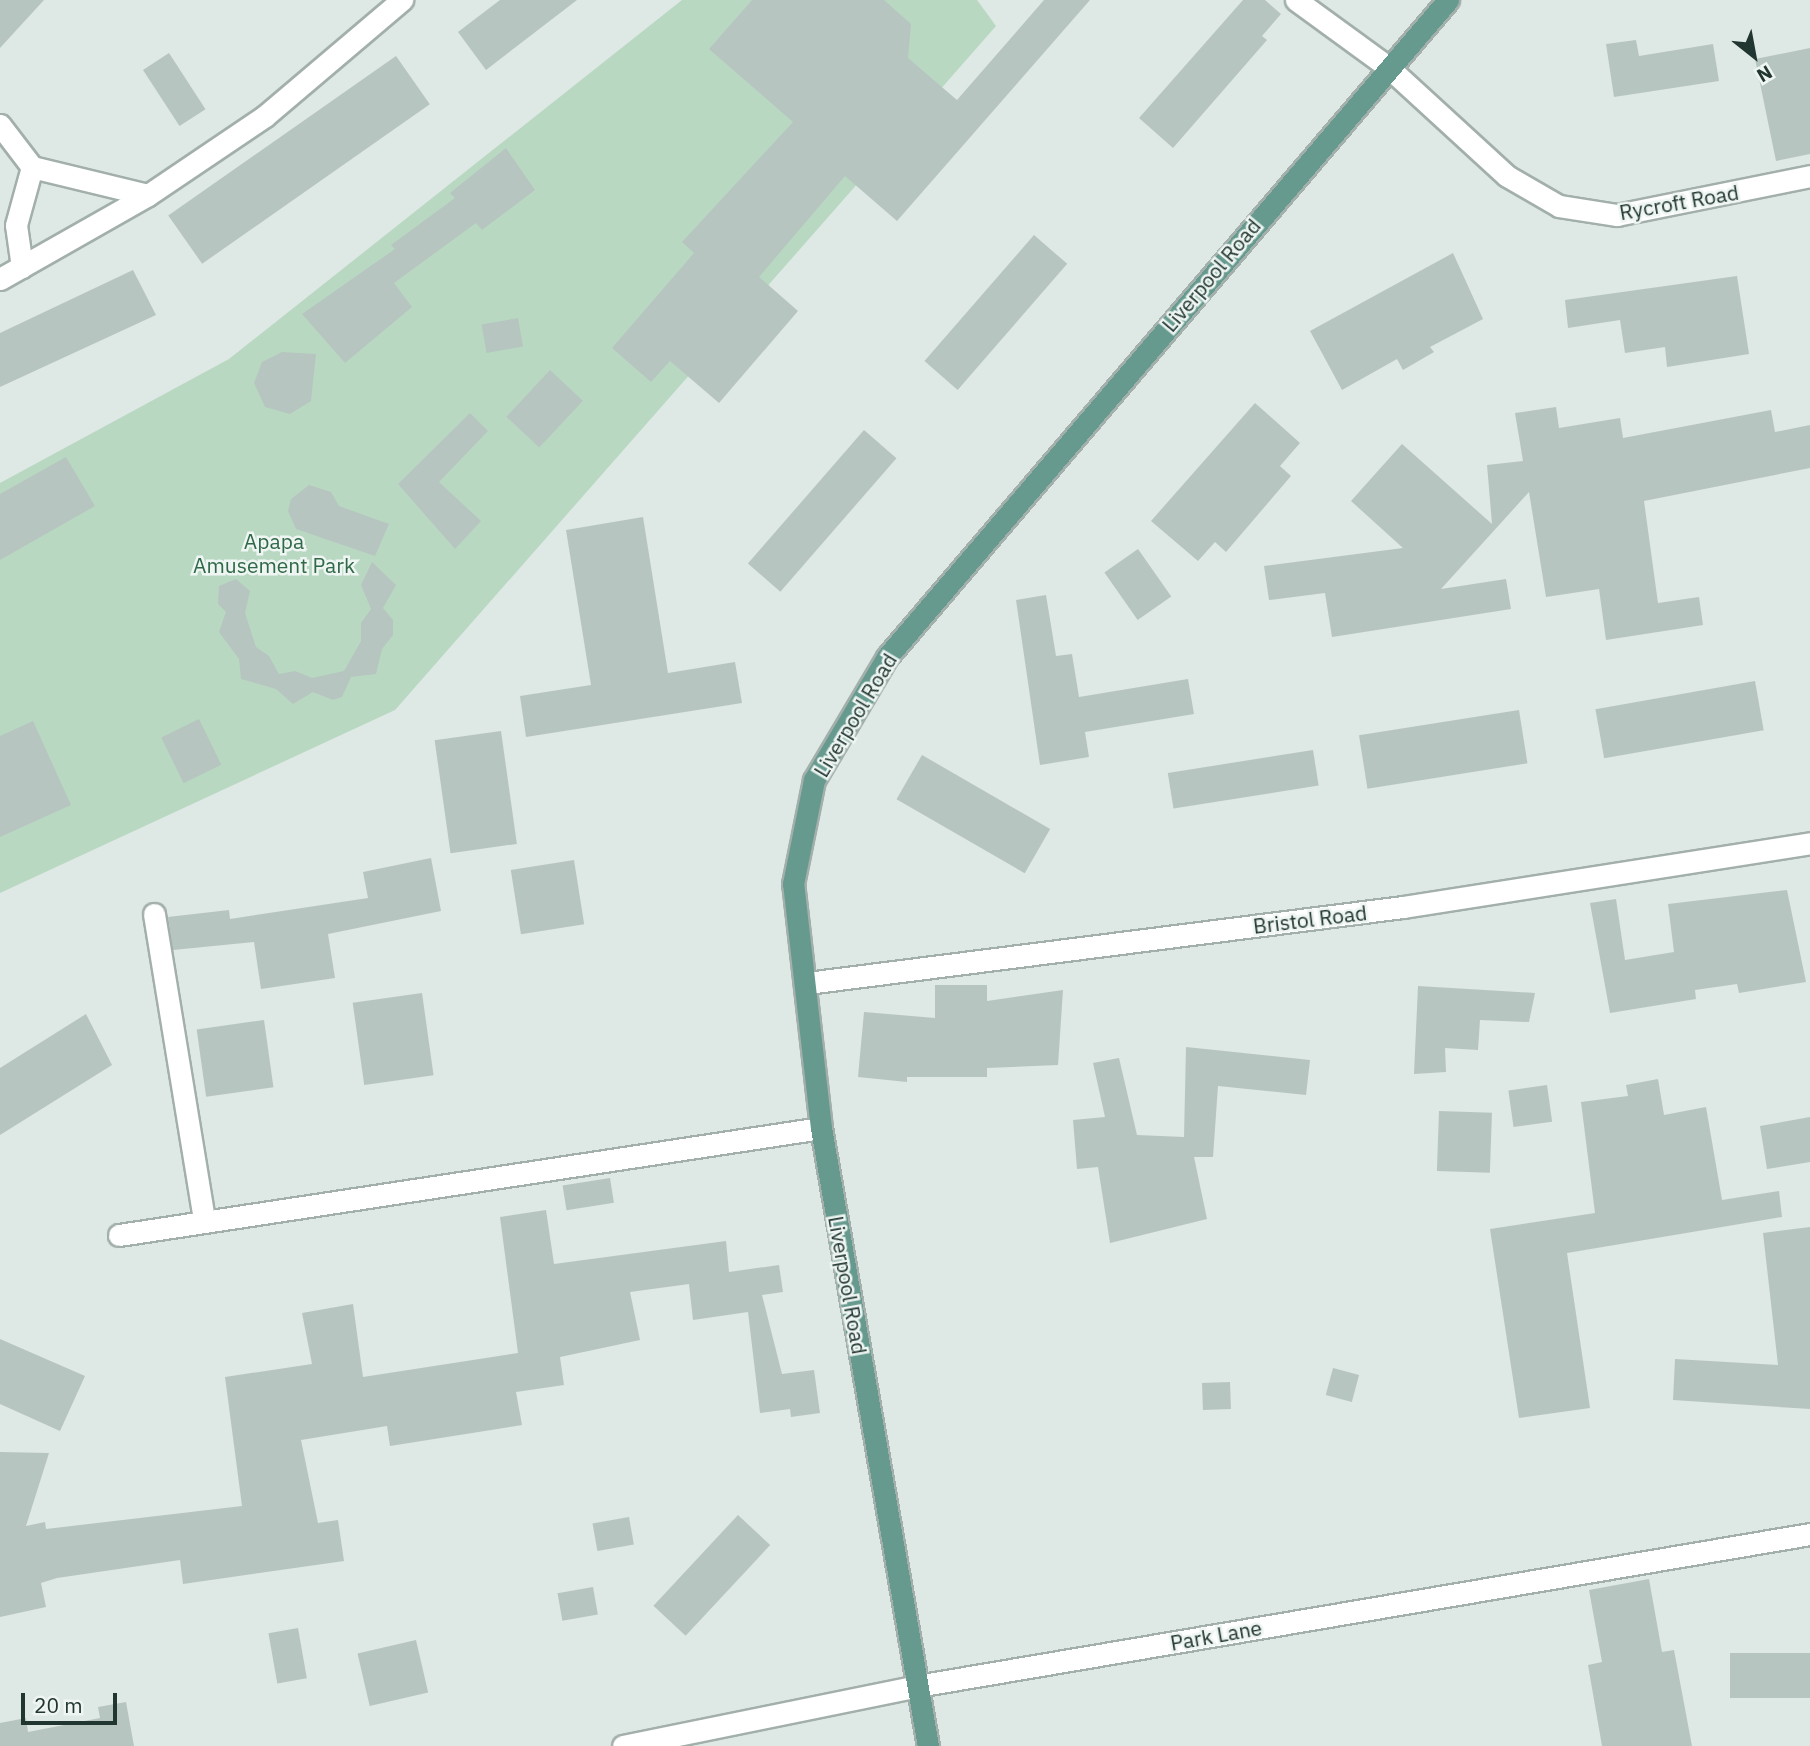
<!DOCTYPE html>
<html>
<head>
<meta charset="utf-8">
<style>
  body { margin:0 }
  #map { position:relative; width:1810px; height:1746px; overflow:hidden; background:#dee8e4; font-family:"IBM Plex Sans",sans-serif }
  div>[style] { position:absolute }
  .green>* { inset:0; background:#b8d8c2 }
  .building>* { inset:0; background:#b7c5c0; transform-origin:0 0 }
  .roads { filter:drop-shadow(2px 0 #a2afab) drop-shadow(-2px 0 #a2afab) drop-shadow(0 2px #a2afab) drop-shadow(0 -2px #a2afab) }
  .minor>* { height:21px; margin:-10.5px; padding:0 10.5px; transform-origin:10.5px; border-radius:10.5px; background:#fff }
  .major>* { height:21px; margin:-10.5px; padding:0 10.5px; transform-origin:10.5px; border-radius:10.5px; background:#669a8e }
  span { translate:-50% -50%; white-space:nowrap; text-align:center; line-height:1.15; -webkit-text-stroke:5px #eef5f2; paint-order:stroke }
  .street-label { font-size:21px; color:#213631 }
  .park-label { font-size:21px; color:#2f6947 }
  .north { position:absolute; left:1719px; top:21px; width:70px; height:70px; -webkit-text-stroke:5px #eef5f2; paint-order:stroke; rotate:149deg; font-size:19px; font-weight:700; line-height:28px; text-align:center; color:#213631 }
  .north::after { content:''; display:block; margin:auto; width:24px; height:32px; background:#213631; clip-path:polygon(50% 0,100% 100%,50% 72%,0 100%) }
  .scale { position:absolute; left:21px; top:1693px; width:96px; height:32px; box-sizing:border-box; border:4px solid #213631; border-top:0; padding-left:9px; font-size:21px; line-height:24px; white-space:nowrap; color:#213631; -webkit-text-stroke:5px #eef5f2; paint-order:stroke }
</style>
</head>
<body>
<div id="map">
  <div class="green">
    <i style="clip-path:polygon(682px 0,977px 0,996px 26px,395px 710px,0 893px,0 483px,229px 359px)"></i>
  </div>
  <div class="building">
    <i style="clip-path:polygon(0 0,44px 0,0 48px)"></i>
    <i style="clip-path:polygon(500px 0,577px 0,486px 70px,458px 32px)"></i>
    <i style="clip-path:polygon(752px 0,884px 0,911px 24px,908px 58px,957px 100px,1044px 0,1090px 0,897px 221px,845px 176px,759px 277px,798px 311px,719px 403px,670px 361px,651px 382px,612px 348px,694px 253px,682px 242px,793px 122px,709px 49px)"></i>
    <i style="clip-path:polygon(1243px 0,1265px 0,1281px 14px,1262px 36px,1267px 40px,1173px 148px,1139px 118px)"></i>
    <i style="clip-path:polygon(1636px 40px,1639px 56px,1713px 44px,1719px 81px,1614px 97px,1606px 44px)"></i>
    <i style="clip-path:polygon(1810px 48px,1810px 154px,1776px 161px,1755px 59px)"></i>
    <i style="left:169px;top:53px;width:67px;height:31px;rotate:57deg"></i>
    <i style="left:396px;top:56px;width:59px;height:278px;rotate:55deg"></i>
    <i style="clip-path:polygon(506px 148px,535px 190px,482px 230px,476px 223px,394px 283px,412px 307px,345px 363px,302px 314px,395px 249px,391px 245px,455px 198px,450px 193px)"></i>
    <i style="left:1034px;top:235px;width:44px;height:167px;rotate:41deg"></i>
    <i style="clip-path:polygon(1453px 253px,1483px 319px,1430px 347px,1434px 352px,1403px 370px,1397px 359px,1342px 390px,1310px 331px)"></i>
    <i style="clip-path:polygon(133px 270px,156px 315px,0 387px,0 333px)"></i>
    <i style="clip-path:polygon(1737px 276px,1749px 354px,1667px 367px,1665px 347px,1625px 353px,1620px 320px,1568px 328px,1565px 300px)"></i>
    <i style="left:518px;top:318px;width:29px;height:37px;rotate:80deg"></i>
    <i style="clip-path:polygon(282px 352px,316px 354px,311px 401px,290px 414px,265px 407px,254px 383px,262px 362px)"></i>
    <i style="left:550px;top:370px;width:45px;height:64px;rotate:43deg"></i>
    <i style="clip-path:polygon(1255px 403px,1300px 443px,1280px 466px,1291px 476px,1226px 552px,1215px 542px,1198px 561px,1151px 521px)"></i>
    <i style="clip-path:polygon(1556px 407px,1559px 428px,1620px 418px,1623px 438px,1771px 410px,1775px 432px,1810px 425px,1810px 468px,1644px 501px,1658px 603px,1699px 597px,1703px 625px,1606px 640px,1599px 589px,1546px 597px,1529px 492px,1441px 589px,1506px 579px,1511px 609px,1332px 637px,1325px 593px,1269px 600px,1264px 566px,1403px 548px,1351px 501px,1402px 444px,1492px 524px,1487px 465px,1523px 461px,1515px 413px)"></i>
    <i style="clip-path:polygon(470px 413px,488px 431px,439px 482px,481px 521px,455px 549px,398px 484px)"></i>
    <i style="left:864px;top:430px;width:43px;height:177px;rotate:41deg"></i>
    <i style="clip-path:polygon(66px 457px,95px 506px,0 560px,0 494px)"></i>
    <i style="clip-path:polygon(309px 485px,331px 492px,339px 506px,389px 524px,375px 556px,296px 529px,288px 511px,291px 499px)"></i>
    <i style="clip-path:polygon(643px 517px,668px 673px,735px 662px,742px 703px,526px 737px,520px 696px,591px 685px,566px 530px)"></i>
    <i style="left:1138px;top:549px;width:58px;height:41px;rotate:55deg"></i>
    <i style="clip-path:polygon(372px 562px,396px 585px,383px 608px,393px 620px,393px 635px,382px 649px,376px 674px,351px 677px,342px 697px,333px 700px,313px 692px,293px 704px,276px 689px,241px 679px,239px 659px,219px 632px,226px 612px,218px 604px,219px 586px,236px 579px,250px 591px,245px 613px,256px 647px,269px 656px,279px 674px,295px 671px,312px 678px,344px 671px,361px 641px,361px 623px,371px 609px,361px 585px)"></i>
    <i style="clip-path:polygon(1046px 595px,1056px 656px,1072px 654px,1079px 697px,1188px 679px,1194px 714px,1085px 732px,1089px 757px,1040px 765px,1016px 600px)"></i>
    <i style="left:1755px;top:681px;width:50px;height:162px;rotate:80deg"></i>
    <i style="left:1519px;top:710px;width:54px;height:162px;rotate:81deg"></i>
    <i style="left:199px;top:719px;width:51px;height:42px;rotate:64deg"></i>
    <i style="clip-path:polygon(33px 721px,71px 805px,0 837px,0 736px)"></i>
    <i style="left:501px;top:731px;width:114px;height:67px;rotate:82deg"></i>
    <i style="left:1313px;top:750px;width:36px;height:147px;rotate:81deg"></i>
    <i style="left:922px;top:755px;width:148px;height:51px;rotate:30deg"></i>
    <i style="clip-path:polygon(431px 858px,441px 911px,328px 934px,335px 978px,261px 989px,254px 942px,173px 950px,168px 917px,229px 910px,230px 919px,368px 898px,363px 872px)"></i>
    <i style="left:574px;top:860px;width:65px;height:64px;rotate:81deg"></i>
    <i style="clip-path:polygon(1787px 890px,1806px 982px,1739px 993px,1737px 984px,1695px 990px,1696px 999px,1610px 1013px,1590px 903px,1616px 899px,1625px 960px,1674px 952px,1668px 904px)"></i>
    <i style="clip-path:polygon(935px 985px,987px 985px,987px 1001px,1063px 990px,1058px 1065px,987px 1068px,987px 1077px,907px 1077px,907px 1082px,858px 1077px,864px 1012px,935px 1018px)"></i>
    <i style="clip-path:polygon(1418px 986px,1535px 993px,1529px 1022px,1480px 1020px,1478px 1050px,1445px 1048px,1446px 1072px,1414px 1074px)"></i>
    <i style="left:422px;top:993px;width:83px;height:70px;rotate:82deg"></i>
    <i style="clip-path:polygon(86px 1014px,112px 1065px,0 1135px,0 1068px)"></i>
    <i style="left:264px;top:1020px;width:68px;height:68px;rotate:82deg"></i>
    <i style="clip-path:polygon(1186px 1047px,1310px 1060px,1306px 1095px,1218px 1086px,1213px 1157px,1194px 1157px,1207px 1219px,1110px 1243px,1098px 1167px,1077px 1169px,1073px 1120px,1105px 1117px,1093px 1063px,1119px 1058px,1137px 1135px,1184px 1137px)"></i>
    <i style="clip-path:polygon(1658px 1079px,1664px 1115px,1706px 1107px,1722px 1200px,1779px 1191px,1782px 1217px,1567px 1253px,1590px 1408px,1519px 1418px,1490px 1229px,1595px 1213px,1581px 1102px,1628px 1096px,1626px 1085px)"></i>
    <i style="left:1547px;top:1085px;width:37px;height:39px;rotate:82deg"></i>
    <i style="left:1439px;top:1111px;width:53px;height:60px;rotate:2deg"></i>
    <i style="clip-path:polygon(1810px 1117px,1810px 1162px,1767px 1169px,1760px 1126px)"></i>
    <i style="left:610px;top:1178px;width:25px;height:48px;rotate:81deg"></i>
    <i style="clip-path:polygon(546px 1210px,554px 1264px,726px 1241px,729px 1272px,779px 1265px,783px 1292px,762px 1295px,782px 1374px,814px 1370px,820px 1413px,791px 1417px,790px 1409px,760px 1413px,748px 1312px,693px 1320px,689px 1284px,630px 1292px,640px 1340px,560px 1357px,564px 1385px,516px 1392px,522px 1425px,390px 1446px,387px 1426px,301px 1440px,318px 1523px,338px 1520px,344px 1561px,183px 1584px,180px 1560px,57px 1578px,41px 1583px,46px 1607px,0 1617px,0 1452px,49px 1453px,26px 1526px,45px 1522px,46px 1529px,242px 1506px,225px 1377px,312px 1364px,302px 1313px,353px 1304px,363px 1377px,518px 1353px,500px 1217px)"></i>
    <i style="clip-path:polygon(1810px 1227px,1810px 1409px,1673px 1400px,1675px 1359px,1778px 1365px,1763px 1233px)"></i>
    <i style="clip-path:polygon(0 1339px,85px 1376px,60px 1431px,0 1404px)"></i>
    <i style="left:1333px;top:1368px;width:27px;height:28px;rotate:15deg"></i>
    <i style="left:1230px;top:1382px;width:27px;height:28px;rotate:88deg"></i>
    <i style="left:738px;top:1515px;width:44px;height:124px;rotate:43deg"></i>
    <i style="left:629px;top:1517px;width:28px;height:37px;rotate:80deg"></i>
    <i style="clip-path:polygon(1649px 1579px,1662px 1652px,1674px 1650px,1692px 1746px,1602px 1746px,1588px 1665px,1602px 1662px,1589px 1590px)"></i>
    <i style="left:593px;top:1587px;width:28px;height:36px;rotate:80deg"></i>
    <i style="left:298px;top:1628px;width:51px;height:30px;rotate:80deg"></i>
    <i style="left:416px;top:1640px;width:54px;height:60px;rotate:77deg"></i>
    <i style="left:1810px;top:1653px;width:45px;height:80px;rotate:90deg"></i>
    <i style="clip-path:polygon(126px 1702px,134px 1746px,0 1746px,0 1723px,26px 1718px,28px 1732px,100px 1718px,98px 1707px)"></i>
  </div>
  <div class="roads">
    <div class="minor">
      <i style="left:1296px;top:0;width:114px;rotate:36.1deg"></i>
      <i style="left:1388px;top:67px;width:161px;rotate:42.5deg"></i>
      <i style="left:1507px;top:176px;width:60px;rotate:30deg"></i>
      <i style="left:1559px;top:206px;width:59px;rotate:8.8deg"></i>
      <i style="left:1617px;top:215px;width:197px;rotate:-11.4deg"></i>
      <i style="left:0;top:125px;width:53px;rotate:52.7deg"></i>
      <i style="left:32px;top:167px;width:119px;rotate:13.6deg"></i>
      <i style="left:22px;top:267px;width:42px;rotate:-98.1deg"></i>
      <i style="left:16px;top:225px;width:60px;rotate:-74.6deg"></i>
      <i style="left:0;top:279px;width:170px;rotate:-29.6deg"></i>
      <i style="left:148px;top:195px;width:141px;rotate:-34deg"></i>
      <i style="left:265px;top:116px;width:180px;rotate:-40.3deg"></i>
      <i style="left:154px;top:914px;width:310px;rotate:80.7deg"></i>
      <i style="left:807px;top:983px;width:601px;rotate:-7.27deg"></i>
      <i style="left:1403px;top:907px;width:412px;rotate:-8.9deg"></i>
      <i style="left:119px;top:1235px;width:710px;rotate:-8.67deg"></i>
      <i style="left:623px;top:1746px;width:300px;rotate:-11.5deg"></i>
      <i style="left:917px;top:1686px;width:906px;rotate:-9.66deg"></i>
    </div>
    <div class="major">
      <i style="left:928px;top:1746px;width:627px;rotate:-99.82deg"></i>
      <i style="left:821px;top:1128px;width:246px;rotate:-96.5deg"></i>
      <i style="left:793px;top:884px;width:106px;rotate:-78.6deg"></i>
      <i style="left:814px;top:780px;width:143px;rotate:-59.3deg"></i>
      <i style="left:887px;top:657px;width:864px;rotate:-49.51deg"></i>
    </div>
  </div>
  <div class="street-label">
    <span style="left:1679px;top:202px;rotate:-10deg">Rycroft Road</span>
    <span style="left:1211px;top:275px;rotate:-50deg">Liverpool Road</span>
    <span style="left:855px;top:715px;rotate:-59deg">Liverpool Road</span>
    <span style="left:1310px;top:919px;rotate:-7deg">Bristol Road</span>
    <span style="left:848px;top:1285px;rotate:80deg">Liverpool Road</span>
    <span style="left:1216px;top:1635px;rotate:-10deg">Park Lane</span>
  </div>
  <div class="park-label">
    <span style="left:274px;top:553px">Apapa<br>Amusement Park</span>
  </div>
  <div class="north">N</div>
  <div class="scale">20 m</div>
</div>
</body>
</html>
